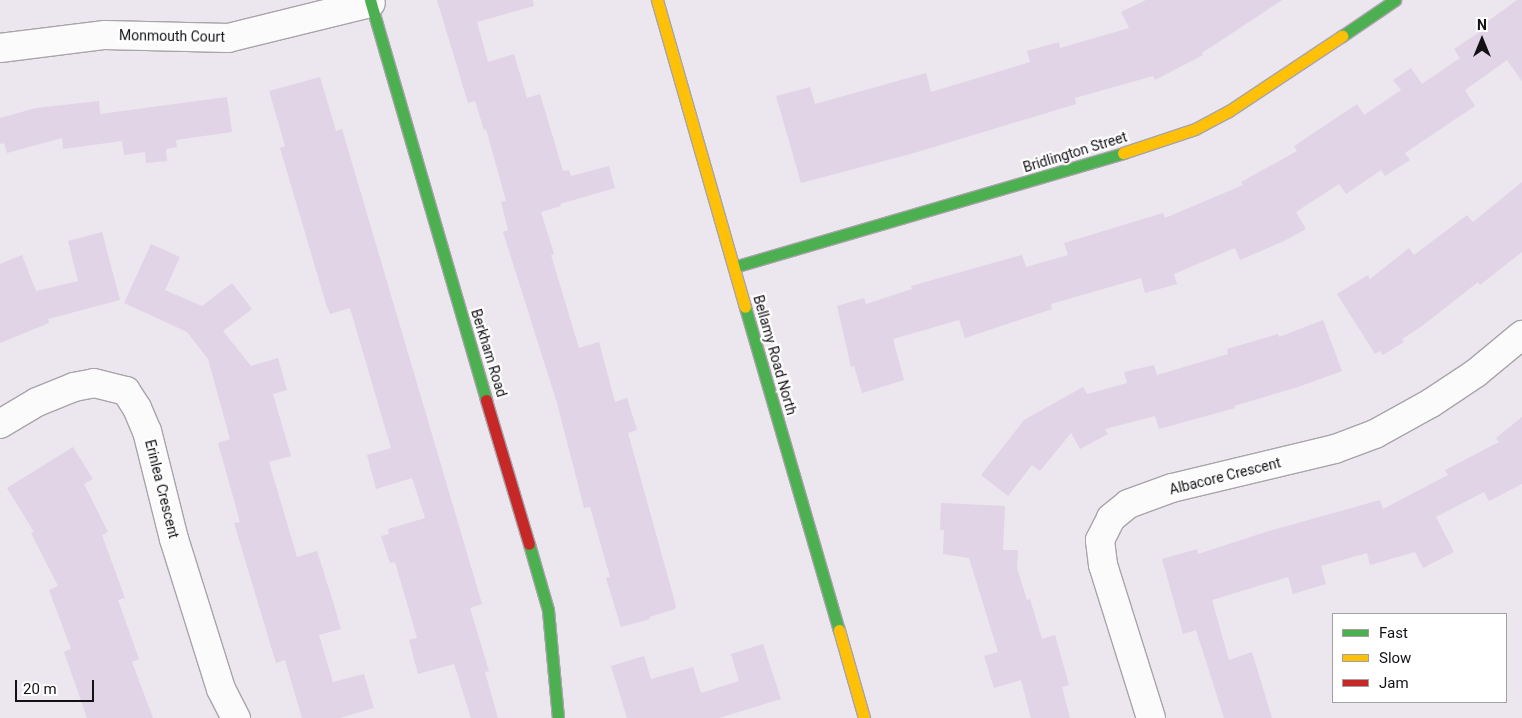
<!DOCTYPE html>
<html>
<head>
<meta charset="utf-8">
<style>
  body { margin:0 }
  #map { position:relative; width:1522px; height:718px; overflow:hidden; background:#ece6ee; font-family:Roboto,sans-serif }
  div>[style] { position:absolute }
  .building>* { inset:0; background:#e0d4e6 }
  .roads { filter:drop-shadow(1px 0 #a8a4aa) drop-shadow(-1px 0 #a8a4aa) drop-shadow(0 1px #a8a4aa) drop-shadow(0 -1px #a8a4aa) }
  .street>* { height:28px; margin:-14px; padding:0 14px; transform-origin:14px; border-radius:14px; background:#fcfbfc }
  .fast>* { height:11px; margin:-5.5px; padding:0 5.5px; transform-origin:5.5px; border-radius:5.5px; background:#4caf50 }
  .slow>* { height:11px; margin:-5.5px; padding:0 5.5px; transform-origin:5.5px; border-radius:5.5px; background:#ffc107 }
  .jam>* { height:11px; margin:-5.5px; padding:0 5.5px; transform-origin:5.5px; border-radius:5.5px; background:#c62828 }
  span { translate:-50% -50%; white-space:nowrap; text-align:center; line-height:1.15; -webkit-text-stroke:4.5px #fff; paint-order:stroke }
  .street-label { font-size:14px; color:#141116 }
  .legend { position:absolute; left:1332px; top:613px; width:175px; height:90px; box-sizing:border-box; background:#fff; border:1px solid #a1a0a2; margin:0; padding:6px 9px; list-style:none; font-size:15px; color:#141116 }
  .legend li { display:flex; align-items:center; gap:10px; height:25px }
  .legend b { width:25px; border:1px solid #a1a0a2 }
  .north { position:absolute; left:1457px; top:15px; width:50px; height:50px; -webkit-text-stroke:4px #fff; paint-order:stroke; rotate:0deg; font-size:14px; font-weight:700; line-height:20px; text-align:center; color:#141116 }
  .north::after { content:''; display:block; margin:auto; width:18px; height:22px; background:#141116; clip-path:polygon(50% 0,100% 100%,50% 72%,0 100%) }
  .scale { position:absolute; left:15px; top:680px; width:79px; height:22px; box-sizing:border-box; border:2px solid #141116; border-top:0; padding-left:6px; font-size:15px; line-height:18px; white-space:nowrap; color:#141116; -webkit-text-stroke:4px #fff; paint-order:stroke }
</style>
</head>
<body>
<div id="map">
  <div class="building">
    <i style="clip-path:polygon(437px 0,533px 0,534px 6px,477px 22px,488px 62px,514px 54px,527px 98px,540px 94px,563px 171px,569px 170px,571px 176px,609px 166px,615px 188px,560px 204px,561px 206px,541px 212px,554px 254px,551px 255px,579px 348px,599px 342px,615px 402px,627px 398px,637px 430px,628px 433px,676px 606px,675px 609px,649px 617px,650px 619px,621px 627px,606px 578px,610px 577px,590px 507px,584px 508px,557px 403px,503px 232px,508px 230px,501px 202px,506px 201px,486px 129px,484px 130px,475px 101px,468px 103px)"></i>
    <i style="clip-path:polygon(1146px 0,1282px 0,1202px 53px,1203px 55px,1155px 80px,1153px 76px,1075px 98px,1076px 104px,914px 153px,801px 183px,776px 96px,810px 87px,815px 104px,926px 73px,931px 92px,1030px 62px,1027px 51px,1059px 42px,1060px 48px,1129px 28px,1121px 12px)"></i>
    <i style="clip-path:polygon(1517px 0,1522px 0,1522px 81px,1507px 60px,1465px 90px,1475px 106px,1405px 153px,1410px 160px,1385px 176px,1381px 170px,1346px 194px,1339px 184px,1296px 212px,1306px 229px,1284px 241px,1240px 260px,1235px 248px,1174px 274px,1177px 284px,1145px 293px,1141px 278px,1051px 304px,1052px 309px,965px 338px,959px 320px,893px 339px,904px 380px,862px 393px,854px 366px,851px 367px,837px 306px,864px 298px,866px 304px,912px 289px,911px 286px,1022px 255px,1026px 267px,1068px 255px,1064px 243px,1163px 213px,1165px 218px,1243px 185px,1241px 182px,1297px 151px,1294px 146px,1357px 104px,1364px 115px,1401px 90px,1393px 80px,1411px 68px,1422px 84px,1460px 58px,1454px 49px,1487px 27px,1484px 24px)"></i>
    <i style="clip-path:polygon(320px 77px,336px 131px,342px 129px,482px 604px,470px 608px,489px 671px,485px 672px,498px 718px,471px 718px,454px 664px,418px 674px,409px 640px,417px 638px,395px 562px,390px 563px,381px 536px,389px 534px,388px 529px,425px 518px,412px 478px,376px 489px,367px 455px,391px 448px,350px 308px,330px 314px,326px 304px,280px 148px,285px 146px,269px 91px)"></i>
    <i style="clip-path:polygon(227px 97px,232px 132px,176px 140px,177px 147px,166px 149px,167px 161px,146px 163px,145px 152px,124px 155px,122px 141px,63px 149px,62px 138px,7px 153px,4px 143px,0 144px,0 118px,36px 108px,99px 101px,100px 114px)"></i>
    <i style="clip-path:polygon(1522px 182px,1522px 252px,1480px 285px,1478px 282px,1422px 326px,1402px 339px,1404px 342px,1383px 355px,1380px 351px,1375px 354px,1337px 294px,1368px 275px,1370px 279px,1409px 248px,1414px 255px,1467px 215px,1473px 222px)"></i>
    <i style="clip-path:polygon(102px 232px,120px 300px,48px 319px,49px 323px,0 343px,0 264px,22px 255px,36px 291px,78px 281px,68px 241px)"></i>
    <i style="clip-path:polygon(151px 244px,180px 257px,165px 290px,202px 306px,232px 283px,252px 309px,223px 331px,251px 366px,278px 358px,287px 390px,273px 394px,291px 456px,269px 462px,297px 557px,317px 551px,331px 595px,341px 629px,319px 635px,333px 682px,364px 674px,374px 708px,340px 718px,302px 718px,285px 660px,276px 663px,234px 523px,240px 522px,218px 443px,230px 439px,208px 359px,187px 332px,124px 303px)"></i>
    <i style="clip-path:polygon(1323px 320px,1342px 371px,1298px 387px,1234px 406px,1235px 408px,1159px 429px,1155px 416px,1105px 429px,1108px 434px,1080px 449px,1071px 433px,1040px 471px,1032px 465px,1008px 496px,981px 475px,1024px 420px,1083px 387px,1087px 394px,1127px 383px,1124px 372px,1154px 365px,1157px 375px,1228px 354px,1227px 349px,1278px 334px,1279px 337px)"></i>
    <i style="clip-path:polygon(1522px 417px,1522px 484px,1489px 501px,1484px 492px,1436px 517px,1454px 552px,1423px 568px,1415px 552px,1370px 565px,1367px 553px,1321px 566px,1326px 584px,1293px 594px,1288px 577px,1212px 600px,1229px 660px,1252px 652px,1272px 718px,1224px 718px,1196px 630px,1183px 634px,1162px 559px,1197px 549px,1198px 554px,1269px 531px,1380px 500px,1383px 509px,1448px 475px,1445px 470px,1499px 442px,1496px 438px)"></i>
    <i style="clip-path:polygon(73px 447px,93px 479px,84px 484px,108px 532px,102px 535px,125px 598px,118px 600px,139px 659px,132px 662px,153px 718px,87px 718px,64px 652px,71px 649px,49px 590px,58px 586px,31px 533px,34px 532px,7px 488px)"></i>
    <i style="clip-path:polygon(941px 503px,1005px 506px,1003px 550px,1018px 550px,1017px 568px,1027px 600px,1030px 599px,1042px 639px,1055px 635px,1069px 685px,1062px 687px,1070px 718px,1031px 718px,1021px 680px,994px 688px,984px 656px,998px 652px,969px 558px,943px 554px,944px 530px,940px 530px)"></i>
    <i style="clip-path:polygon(763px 644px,781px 699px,719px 718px,627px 718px,611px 666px,644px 656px,651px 679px,693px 667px,701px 693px,739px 681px,731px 654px)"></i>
  </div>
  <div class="roads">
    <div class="street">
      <i style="left:0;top:48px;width:106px;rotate:-7.1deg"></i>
      <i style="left:105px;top:35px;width:123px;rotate:1.4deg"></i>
      <i style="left:228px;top:38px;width:147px;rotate:-13.8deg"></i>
      <i style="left:0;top:424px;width:43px;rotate:-30.7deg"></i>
      <i style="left:37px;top:402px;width:40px;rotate:-22deg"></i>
      <i style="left:74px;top:387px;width:20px;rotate:-11deg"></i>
      <i style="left:94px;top:383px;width:33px;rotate:14deg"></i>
      <i style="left:126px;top:391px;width:20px;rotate:57deg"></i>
      <i style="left:137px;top:408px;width:25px;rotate:67deg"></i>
      <i style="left:147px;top:431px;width:111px;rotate:76deg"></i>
      <i style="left:174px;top:539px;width:157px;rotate:72.6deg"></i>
      <i style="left:221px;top:689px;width:33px;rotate:63deg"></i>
      <i style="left:1151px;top:718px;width:160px;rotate:-107.4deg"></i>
      <i style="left:1103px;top:565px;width:25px;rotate:-97deg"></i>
      <i style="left:1100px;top:540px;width:25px;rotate:-63deg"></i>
      <i style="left:1111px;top:518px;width:22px;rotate:-39deg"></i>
      <i style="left:1128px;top:504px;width:47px;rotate:-20deg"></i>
      <i style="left:1172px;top:488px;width:168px;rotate:-13.5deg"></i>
      <i style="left:1335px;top:449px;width:43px;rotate:-20.6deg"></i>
      <i style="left:1375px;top:434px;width:64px;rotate:-29deg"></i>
      <i style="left:1431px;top:403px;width:54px;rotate:-33.7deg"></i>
      <i style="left:1476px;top:373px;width:60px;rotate:-39.6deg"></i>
    </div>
    <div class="fast">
      <i style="left:370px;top:0;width:416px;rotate:73.8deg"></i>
      <i style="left:1342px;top:36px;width:64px;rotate:-34.2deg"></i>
      <i style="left:734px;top:267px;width:405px;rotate:-16.3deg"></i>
      <i style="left:745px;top:307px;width:336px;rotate:73.8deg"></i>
      <i style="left:529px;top:544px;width:69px;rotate:73.9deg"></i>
      <i style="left:548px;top:610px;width:108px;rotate:84.7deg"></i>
    </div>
    <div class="slow">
      <i style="left:657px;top:0;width:319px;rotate:74deg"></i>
      <i style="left:1123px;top:153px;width:76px;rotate:-18.4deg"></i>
      <i style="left:1195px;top:129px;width:38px;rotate:-28deg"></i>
      <i style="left:1229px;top:111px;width:136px;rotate:-33.6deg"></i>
      <i style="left:839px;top:630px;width:91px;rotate:74.1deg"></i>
    </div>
    <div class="jam">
      <i style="left:486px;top:400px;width:150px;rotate:73.4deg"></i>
    </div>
  </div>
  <div class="street-label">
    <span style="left:172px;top:36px;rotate:1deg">Monmouth Court</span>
    <span style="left:1075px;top:152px;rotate:-17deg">Bridlington Street</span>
    <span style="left:489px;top:353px;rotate:73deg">Berkham Road</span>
    <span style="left:775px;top:355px;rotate:74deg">Bellamy Road North</span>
    <span style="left:1225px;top:476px;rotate:-14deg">Albacore Crescent</span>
    <span style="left:162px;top:489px;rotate:76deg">Erinlea Crescent</span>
  </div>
  <ul class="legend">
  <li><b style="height:6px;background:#4caf50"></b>Fast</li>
  <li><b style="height:6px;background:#ffc107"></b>Slow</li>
  <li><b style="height:6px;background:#c62828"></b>Jam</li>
  </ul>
  <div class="north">N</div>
  <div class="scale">20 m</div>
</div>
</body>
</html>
